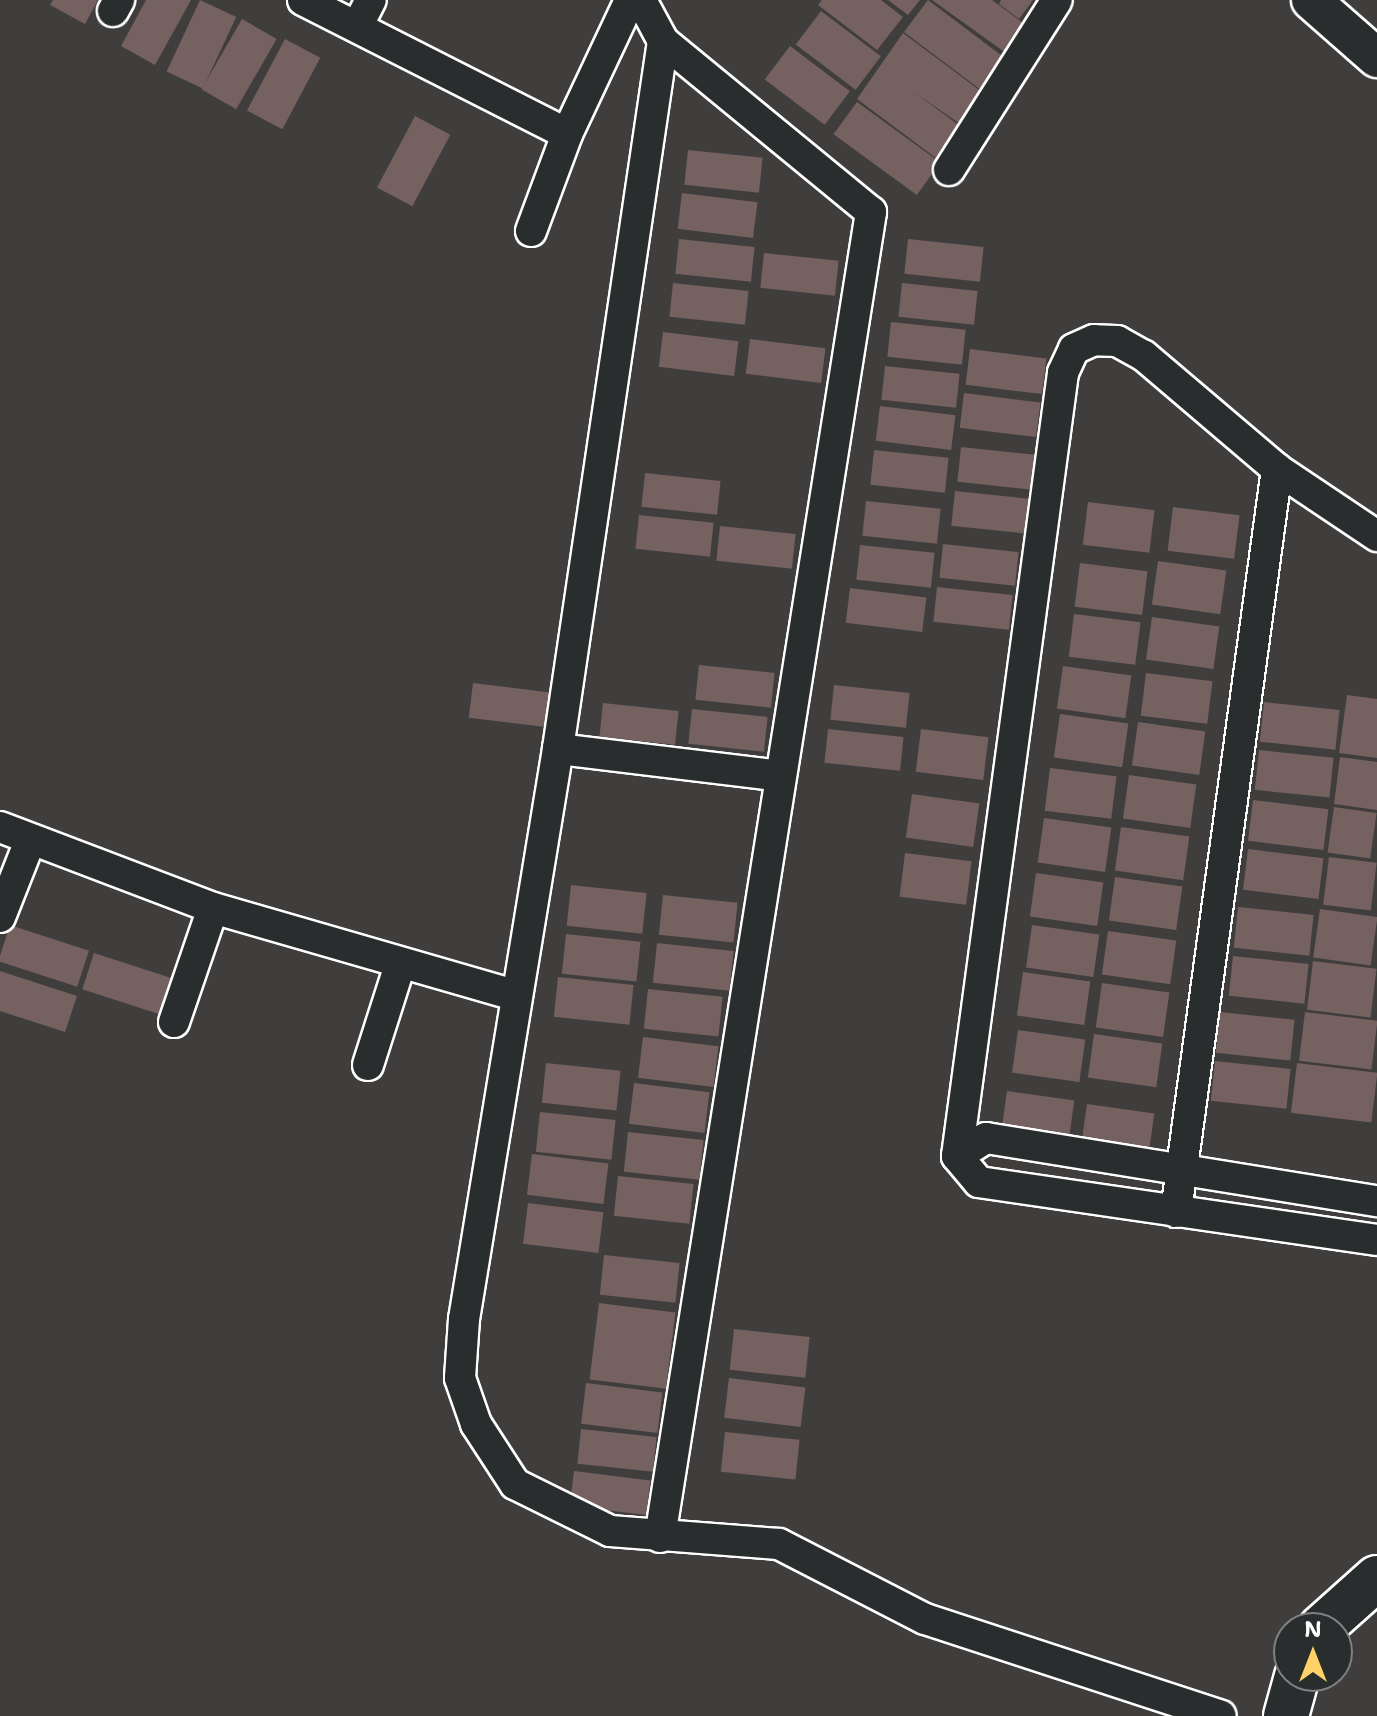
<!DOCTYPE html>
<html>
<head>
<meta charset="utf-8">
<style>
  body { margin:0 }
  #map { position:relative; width:1377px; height:1716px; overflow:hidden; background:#403d3d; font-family:"Shantell Sans",sans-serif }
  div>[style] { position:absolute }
  .building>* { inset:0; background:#746160; transform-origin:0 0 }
  .roads { filter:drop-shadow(2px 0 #fff) drop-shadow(-2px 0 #fff) drop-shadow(0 2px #fff) drop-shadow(0 -2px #fff) }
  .minor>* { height:30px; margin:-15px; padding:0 15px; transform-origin:15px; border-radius:15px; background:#2a2d2e }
  .tertiary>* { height:38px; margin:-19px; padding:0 19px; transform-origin:19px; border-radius:19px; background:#2a2d2e }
  .secondary>* { height:44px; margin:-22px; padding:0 22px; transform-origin:22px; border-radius:22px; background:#2a2d2e }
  span { translate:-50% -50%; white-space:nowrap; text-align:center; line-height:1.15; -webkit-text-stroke:7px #2a2d2e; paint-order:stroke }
  .north { position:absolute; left:1273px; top:1612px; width:80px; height:80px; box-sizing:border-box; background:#2a2d2e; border:2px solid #7f8182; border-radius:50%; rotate:0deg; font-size:22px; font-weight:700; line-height:32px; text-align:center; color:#fff }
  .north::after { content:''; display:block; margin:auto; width:28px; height:36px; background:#ffd166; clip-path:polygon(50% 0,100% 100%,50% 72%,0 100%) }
</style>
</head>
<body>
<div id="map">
  <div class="building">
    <i style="clip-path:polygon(53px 0,98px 0,85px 24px,50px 5px)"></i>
    <i style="clip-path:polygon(146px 0,191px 0,155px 65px,121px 46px)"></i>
    <i style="left:200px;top:0;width:40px;height:79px;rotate:25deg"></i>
    <i style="clip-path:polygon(822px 0,881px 0,903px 17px,877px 50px,818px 5px)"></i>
    <i style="clip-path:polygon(888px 0,920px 0,908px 15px)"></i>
    <i style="left:928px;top:0;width:102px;height:40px;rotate:37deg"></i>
    <i style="clip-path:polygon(932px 0,992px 0,1031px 29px,1010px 56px)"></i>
    <i style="clip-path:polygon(1001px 0,1033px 0,1019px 19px,999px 4px)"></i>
    <i style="left:821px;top:11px;width:75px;height:42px;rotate:37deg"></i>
    <i style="left:242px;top:19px;width:40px;height:81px;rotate:30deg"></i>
    <i style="clip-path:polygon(903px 33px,986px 95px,963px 126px,914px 92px,964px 129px,940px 161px,857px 99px)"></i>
    <i style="left:285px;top:39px;width:40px;height:81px;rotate:28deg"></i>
    <i style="left:790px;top:46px;width:75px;height:42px;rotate:37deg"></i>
    <i style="left:857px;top:102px;width:103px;height:40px;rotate:36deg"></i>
    <i style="left:415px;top:116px;width:40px;height:81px;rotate:28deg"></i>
    <i style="left:688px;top:150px;width:75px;height:35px;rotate:6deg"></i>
    <i style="left:682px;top:193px;width:76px;height:36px;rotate:7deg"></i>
    <i style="left:679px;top:239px;width:76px;height:35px;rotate:6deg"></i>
    <i style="left:908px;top:239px;width:76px;height:35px;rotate:6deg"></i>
    <i style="left:764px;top:253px;width:75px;height:35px;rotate:6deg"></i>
    <i style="left:673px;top:283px;width:76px;height:34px;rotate:6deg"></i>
    <i style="left:902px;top:283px;width:76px;height:34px;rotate:6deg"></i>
    <i style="left:891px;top:322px;width:75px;height:35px;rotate:6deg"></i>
    <i style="left:663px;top:332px;width:76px;height:35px;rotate:7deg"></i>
    <i style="left:750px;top:339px;width:76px;height:35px;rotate:7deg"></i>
    <i style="left:970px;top:349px;width:77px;height:36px;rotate:7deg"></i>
    <i style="left:885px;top:366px;width:75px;height:34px;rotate:6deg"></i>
    <i style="left:964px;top:393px;width:77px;height:35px;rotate:7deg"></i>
    <i style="left:880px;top:406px;width:76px;height:35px;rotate:7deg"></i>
    <i style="left:961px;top:447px;width:75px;height:35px;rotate:6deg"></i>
    <i style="left:874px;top:450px;width:75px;height:35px;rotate:6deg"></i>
    <i style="left:645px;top:473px;width:76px;height:34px;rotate:6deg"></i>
    <i style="left:955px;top:491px;width:75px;height:35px;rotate:6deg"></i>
    <i style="left:866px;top:501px;width:75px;height:35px;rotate:6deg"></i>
    <i style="left:1088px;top:502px;width:67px;height:43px;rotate:7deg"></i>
    <i style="left:1173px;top:507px;width:67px;height:44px;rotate:7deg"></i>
    <i style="left:639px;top:515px;width:75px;height:34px;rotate:6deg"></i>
    <i style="left:720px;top:526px;width:76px;height:35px;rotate:6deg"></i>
    <i style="left:943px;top:544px;width:76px;height:34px;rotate:6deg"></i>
    <i style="left:860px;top:545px;width:75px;height:35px;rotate:6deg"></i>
    <i style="left:1158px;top:561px;width:69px;height:44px;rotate:8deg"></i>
    <i style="left:1080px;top:563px;width:68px;height:44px;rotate:7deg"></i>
    <i style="left:937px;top:587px;width:76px;height:35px;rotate:6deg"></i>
    <i style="left:850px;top:588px;width:77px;height:35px;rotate:7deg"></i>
    <i style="left:1074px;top:614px;width:67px;height:43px;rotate:7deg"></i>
    <i style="left:1152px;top:617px;width:68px;height:43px;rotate:8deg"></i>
    <i style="left:699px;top:665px;width:76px;height:35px;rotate:6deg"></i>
    <i style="left:1063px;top:666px;width:69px;height:43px;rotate:8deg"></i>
    <i style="left:1146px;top:673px;width:67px;height:43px;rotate:7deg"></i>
    <i style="left:473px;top:683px;width:77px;height:35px;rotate:7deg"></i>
    <i style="left:834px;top:685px;width:76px;height:35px;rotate:6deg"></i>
    <i style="clip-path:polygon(1347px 695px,1377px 699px,1377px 758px,1339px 753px)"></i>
    <i style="left:1264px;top:702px;width:76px;height:40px;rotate:6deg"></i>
    <i style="left:603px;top:703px;width:76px;height:34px;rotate:6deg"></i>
    <i style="left:692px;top:709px;width:76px;height:35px;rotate:6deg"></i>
    <i style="left:1060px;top:714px;width:69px;height:44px;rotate:8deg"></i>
    <i style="left:1138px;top:722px;width:68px;height:44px;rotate:8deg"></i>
    <i style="left:828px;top:729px;width:76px;height:34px;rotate:6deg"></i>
    <i style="left:921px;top:729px;width:68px;height:43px;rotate:7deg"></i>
    <i style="left:1259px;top:750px;width:75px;height:40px;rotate:6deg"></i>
    <i style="clip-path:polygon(1340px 757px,1377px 762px,1377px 810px,1334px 804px)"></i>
    <i style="left:1050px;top:768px;width:67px;height:43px;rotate:7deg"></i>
    <i style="left:1129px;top:775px;width:68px;height:44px;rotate:8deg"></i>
    <i style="left:912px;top:794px;width:68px;height:44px;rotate:8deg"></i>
    <i style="left:1253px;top:800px;width:76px;height:41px;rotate:7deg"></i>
    <i style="left:1334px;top:807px;width:43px;height:46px;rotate:8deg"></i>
    <i style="left:1044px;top:818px;width:68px;height:45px;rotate:8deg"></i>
    <i style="left:1121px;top:827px;width:69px;height:44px;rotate:8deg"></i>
    <i style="left:1248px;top:849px;width:76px;height:41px;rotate:7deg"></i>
    <i style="left:905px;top:853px;width:67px;height:44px;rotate:7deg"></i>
    <i style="left:1329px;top:857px;width:48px;height:48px;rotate:7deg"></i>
    <i style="left:1036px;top:873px;width:68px;height:44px;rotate:8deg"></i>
    <i style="left:1115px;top:877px;width:68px;height:44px;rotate:8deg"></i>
    <i style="left:571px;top:885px;width:76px;height:41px;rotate:6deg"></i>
    <i style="left:663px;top:895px;width:75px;height:40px;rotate:6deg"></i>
    <i style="left:1238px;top:907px;width:76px;height:41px;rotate:6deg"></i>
    <i style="left:1320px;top:909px;width:58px;height:49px;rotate:8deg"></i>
    <i style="left:10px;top:925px;width:83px;height:38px;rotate:18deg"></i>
    <i style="left:1032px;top:925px;width:68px;height:43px;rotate:8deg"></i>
    <i style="left:1108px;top:931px;width:69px;height:44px;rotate:8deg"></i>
    <i style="left:566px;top:934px;width:75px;height:40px;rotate:6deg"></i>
    <i style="left:657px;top:943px;width:77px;height:40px;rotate:6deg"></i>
    <i style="left:94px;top:953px;width:82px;height:38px;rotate:18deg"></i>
    <i style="left:1233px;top:956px;width:76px;height:40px;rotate:6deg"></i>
    <i style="left:1313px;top:961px;width:64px;height:49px;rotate:7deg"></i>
    <i style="clip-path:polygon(0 971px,77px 996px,65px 1032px,0 1011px)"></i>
    <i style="left:1023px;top:972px;width:68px;height:44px;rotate:8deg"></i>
    <i style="left:558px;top:977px;width:76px;height:40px;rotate:6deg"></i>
    <i style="left:1102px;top:983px;width:68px;height:45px;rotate:8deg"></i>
    <i style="left:648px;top:989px;width:75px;height:40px;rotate:6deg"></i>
    <i style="left:1220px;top:1012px;width:75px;height:41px;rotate:6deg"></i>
    <i style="left:1305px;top:1012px;width:73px;height:49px;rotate:7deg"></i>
    <i style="left:1018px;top:1030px;width:68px;height:43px;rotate:8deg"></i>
    <i style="left:1094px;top:1034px;width:69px;height:44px;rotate:8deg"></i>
    <i style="left:643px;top:1037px;width:76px;height:41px;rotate:7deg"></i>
    <i style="left:1215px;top:1061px;width:76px;height:40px;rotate:6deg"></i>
    <i style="left:546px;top:1063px;width:75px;height:40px;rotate:6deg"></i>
    <i style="left:1297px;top:1063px;width:81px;height:50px;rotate:7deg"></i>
    <i style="left:634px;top:1083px;width:76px;height:41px;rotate:7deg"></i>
    <i style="left:1007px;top:1091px;width:68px;height:44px;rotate:8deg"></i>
    <i style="left:1087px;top:1104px;width:68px;height:44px;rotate:8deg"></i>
    <i style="left:540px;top:1112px;width:76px;height:40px;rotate:6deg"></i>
    <i style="left:628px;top:1132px;width:76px;height:40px;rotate:6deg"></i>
    <i style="left:532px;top:1154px;width:77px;height:41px;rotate:7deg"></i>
    <i style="left:618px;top:1176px;width:76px;height:40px;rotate:6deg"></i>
    <i style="left:528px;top:1203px;width:76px;height:41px;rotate:7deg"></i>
    <i style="left:604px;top:1255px;width:76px;height:40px;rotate:6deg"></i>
    <i style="left:599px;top:1303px;width:77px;height:77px;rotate:7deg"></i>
    <i style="left:734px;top:1329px;width:76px;height:41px;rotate:6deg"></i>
    <i style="left:729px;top:1378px;width:77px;height:40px;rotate:7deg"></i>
    <i style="left:586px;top:1383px;width:77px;height:41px;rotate:7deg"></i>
    <i style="left:581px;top:1429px;width:76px;height:35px;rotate:6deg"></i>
    <i style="left:725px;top:1432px;width:75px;height:40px;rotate:6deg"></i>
    <i style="left:574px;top:1471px;width:77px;height:35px;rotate:7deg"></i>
  </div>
  <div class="roads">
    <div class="minor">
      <i style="left:303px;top:0;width:296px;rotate:26.9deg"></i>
      <i style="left:641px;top:0;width:47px;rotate:61.8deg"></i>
      <i style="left:663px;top:41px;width:716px;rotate:98.44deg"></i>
      <i style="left:558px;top:749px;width:578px;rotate:99.36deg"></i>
      <i style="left:464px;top:1319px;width:59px;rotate:93.9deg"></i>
      <i style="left:460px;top:1378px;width:49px;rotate:70.8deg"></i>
      <i style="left:476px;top:1424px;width:72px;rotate:57deg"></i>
      <i style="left:515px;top:1484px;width:106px;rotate:26.3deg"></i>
      <i style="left:610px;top:1531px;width:169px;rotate:4.4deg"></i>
      <i style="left:779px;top:1544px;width:164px;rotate:27.2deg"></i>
      <i style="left:925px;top:1619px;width:311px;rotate:18.1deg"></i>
      <i style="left:113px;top:11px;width:13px;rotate:-61deg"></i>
      <i style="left:357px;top:27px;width:30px;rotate:-63deg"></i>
      <i style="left:949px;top:170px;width:201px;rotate:-57.6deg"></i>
      <i style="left:531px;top:231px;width:103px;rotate:-69.6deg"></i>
      <i style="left:567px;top:134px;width:148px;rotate:-64.8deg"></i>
      <i style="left:1377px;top:536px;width:120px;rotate:-146.2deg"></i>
      <i style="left:1277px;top:469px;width:175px;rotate:-139.6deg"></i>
      <i style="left:1144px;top:356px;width:31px;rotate:-151deg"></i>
      <i style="left:1117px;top:341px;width:23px;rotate:-178deg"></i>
      <i style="left:1094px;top:340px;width:22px;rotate:156deg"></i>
      <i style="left:1074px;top:349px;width:26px;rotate:115deg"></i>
      <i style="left:1063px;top:373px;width:790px;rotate:97.71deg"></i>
      <i style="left:957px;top:1156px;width:34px;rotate:50deg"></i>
      <i style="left:979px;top:1182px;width:402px;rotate:8.3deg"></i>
      <i style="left:558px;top:749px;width:224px;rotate:6.9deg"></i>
      <i style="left:0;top:827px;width:228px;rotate:20.8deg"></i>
      <i style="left:213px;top:908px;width:314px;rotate:16.1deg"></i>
      <i style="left:0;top:917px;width:82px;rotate:-68.5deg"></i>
      <i style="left:174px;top:1022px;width:120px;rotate:-71.1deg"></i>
      <i style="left:368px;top:1065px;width:105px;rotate:-72.3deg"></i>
      <i style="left:957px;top:1156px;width:34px;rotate:-32deg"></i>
      <i style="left:986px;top:1138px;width:396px;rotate:9.2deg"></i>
      <i style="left:1176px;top:1212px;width:750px;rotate:-82.26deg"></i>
      <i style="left:660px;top:1537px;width:1342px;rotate:-80.95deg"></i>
      <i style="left:871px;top:212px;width:269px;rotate:-140.6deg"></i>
    </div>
    <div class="tertiary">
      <i style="left:1311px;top:0;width:88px;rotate:41.3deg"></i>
    </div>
    <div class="secondary">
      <i style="left:1321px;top:1628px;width:75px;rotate:-41.8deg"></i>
      <i style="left:1286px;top:1716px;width:41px;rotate:-74.6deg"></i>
    </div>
  </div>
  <div class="north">N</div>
</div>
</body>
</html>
